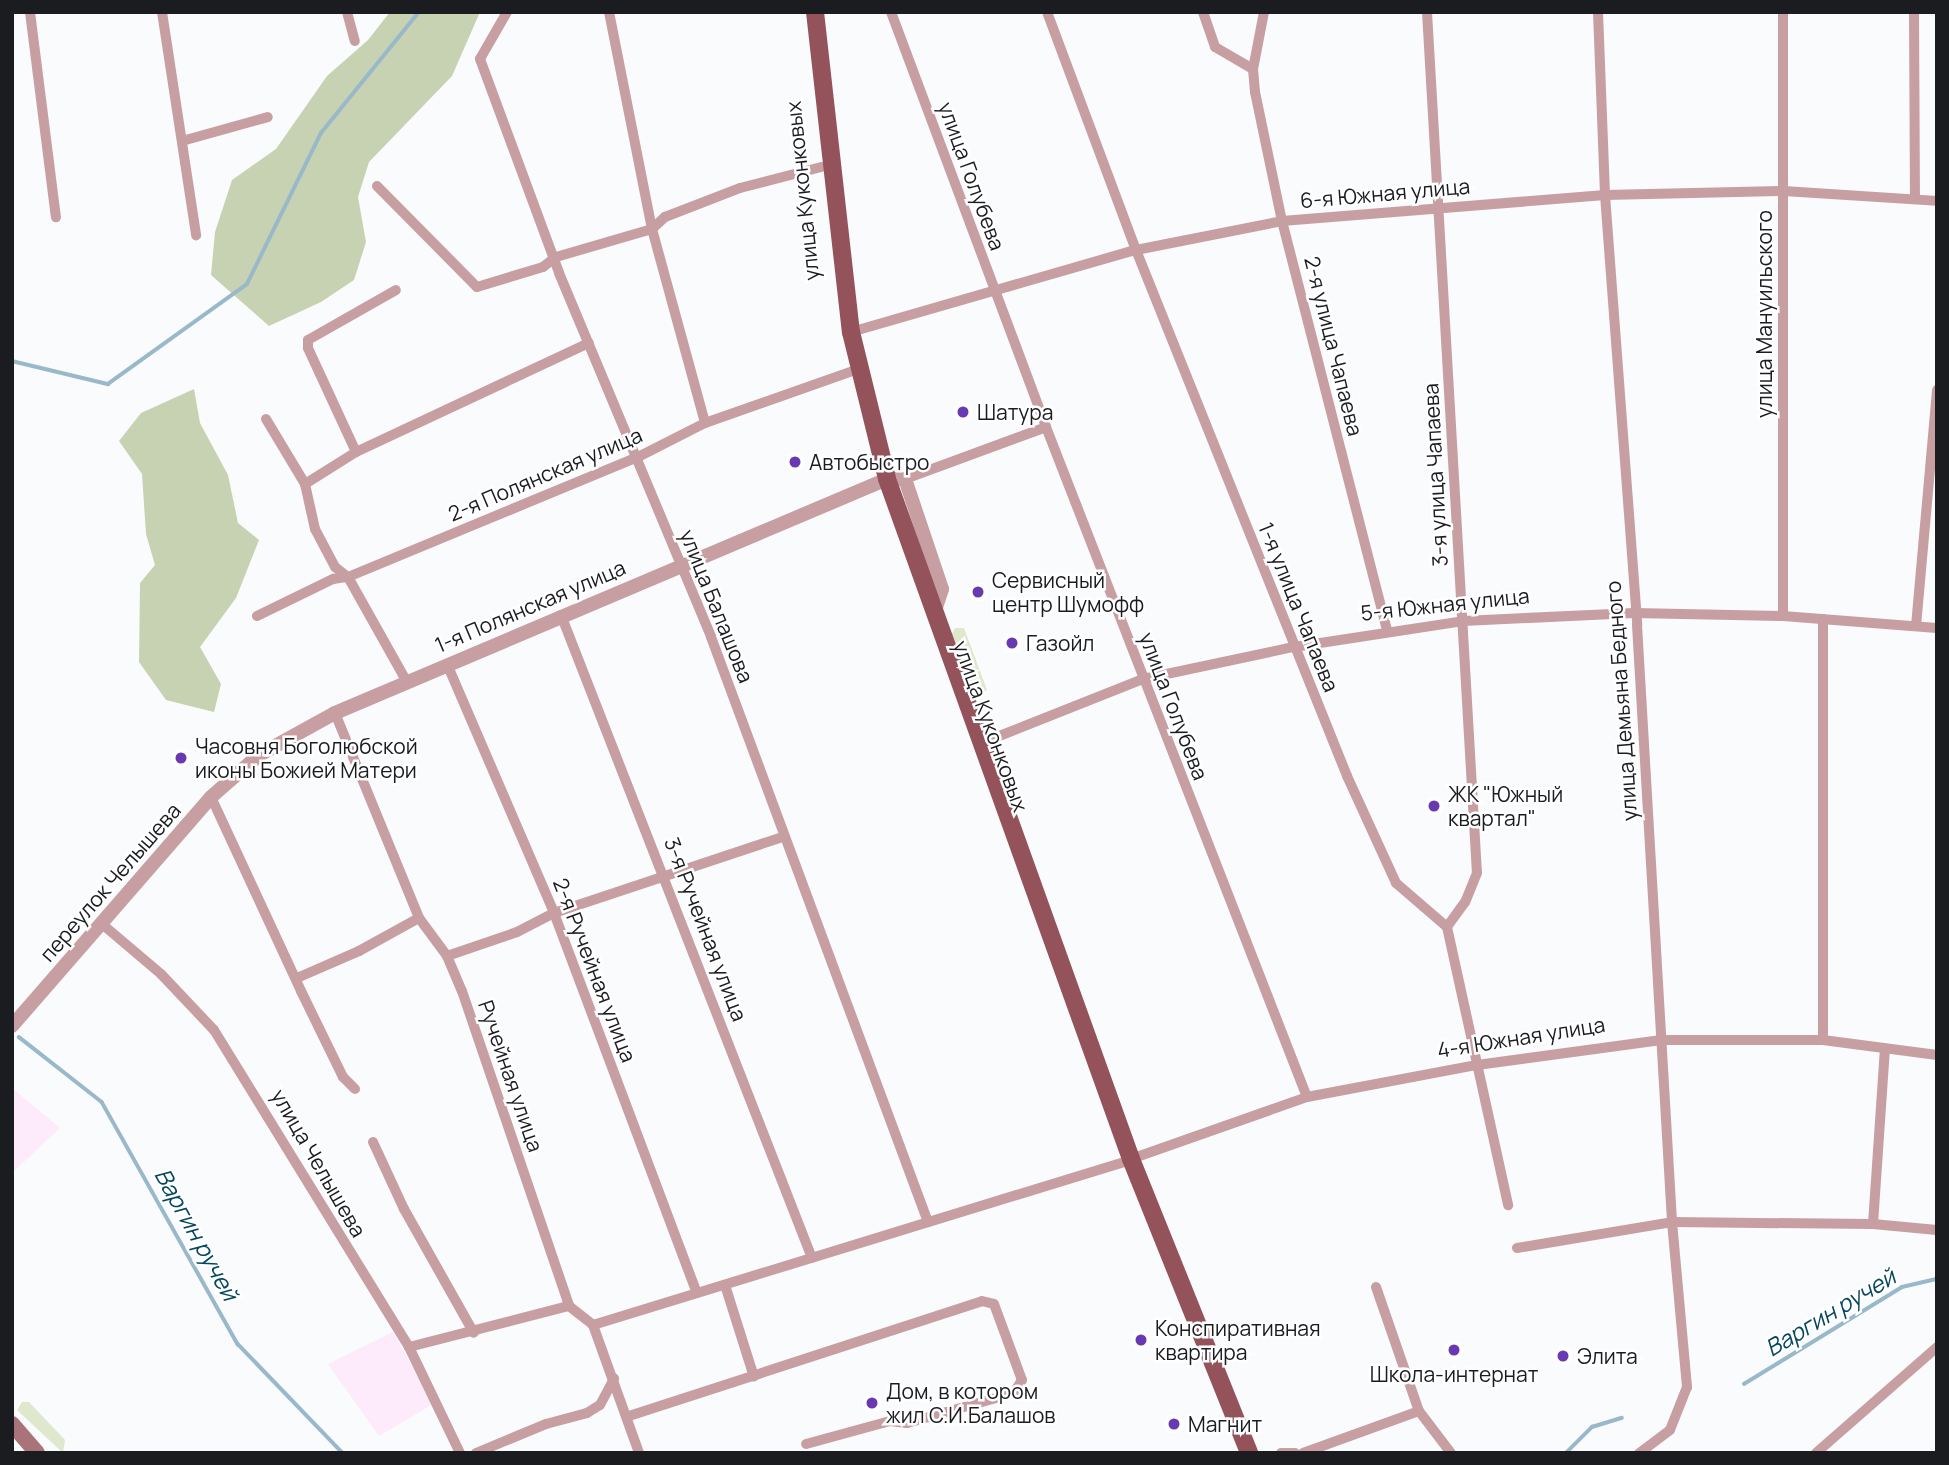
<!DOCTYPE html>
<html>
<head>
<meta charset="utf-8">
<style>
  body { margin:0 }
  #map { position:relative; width:1949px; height:1465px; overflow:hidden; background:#fafbfd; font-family:Manrope,sans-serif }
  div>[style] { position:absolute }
  .industrial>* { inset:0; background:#fdeafb }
  .green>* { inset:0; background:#dfe8cd }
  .forest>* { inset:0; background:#c7d2b2 }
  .stream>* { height:3.5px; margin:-1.75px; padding:0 1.75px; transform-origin:1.75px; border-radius:1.75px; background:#99b9cb }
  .minor>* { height:10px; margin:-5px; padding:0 5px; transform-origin:5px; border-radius:5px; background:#c79fa3 }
  .tertiary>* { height:14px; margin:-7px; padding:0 7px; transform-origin:7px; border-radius:7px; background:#c79fa3 }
  .secondary>* { height:16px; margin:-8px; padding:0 8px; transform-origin:8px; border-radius:8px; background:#aa7379 }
  .primary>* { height:18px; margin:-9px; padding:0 9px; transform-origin:9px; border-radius:9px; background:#94525b }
  .dots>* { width:19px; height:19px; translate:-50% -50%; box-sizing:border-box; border:4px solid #fff; border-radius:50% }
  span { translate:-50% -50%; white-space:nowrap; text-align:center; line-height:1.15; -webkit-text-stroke:5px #fff; paint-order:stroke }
  .street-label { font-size:21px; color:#1a1c20 }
  .poi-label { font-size:21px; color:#1a1c20 }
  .left { translate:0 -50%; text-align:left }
  .water-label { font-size:23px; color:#054761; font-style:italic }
  .frame { position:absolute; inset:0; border:14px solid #1a1c20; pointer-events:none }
</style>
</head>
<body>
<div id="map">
  <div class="industrial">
    <i style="clip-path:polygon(12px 1088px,60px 1128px,12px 1173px)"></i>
    <i style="clip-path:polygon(393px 1332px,433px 1404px,379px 1436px,328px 1364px)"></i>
  </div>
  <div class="green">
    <i style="clip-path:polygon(955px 628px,964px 628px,987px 690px,973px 698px,950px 637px)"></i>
    <i style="clip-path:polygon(22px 1402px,29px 1402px,65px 1440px,63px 1453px,17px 1410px)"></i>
  </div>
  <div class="forest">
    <i style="clip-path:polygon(390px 12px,480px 12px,452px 76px,369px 162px,358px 197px,366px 242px,354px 280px,321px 302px,269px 326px,211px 275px,215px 232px,232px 180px,276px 149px,327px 76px,368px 40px)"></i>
    <i style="clip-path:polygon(194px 389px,200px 423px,228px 475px,238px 523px,259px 540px,236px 598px,200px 647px,221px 684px,214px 712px,166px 700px,139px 662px,140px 583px,155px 565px,146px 534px,142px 474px,119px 441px,141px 413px)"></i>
  </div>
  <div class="stream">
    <i style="left:12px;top:361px;width:99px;rotate:13.5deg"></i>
    <i style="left:108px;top:384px;width:171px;rotate:-35.7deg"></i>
    <i style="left:247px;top:284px;width:168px;rotate:-63.9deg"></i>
    <i style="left:321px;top:133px;width:156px;rotate:-51deg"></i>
    <i style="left:19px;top:1037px;width:105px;rotate:38.1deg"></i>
    <i style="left:102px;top:1102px;width:278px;rotate:60.7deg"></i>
    <i style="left:238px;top:1344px;width:151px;rotate:46.1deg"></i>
    <i style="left:1744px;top:1384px;width:185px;rotate:-31.5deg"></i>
    <i style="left:1902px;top:1287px;width:36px;rotate:-13deg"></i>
    <i style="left:1566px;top:1453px;width:37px;rotate:-45deg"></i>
    <i style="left:1592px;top:1427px;width:31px;rotate:-17deg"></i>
  </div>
  <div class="minor">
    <i style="left:30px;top:12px;width:207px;rotate:82.8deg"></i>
    <i style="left:162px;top:12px;width:226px;rotate:81.3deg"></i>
    <i style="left:347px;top:12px;width:30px;rotate:75deg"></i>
    <i style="left:507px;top:12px;width:54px;rotate:119.9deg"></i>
    <i style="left:480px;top:59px;width:228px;rotate:69.7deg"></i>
    <i style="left:559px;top:273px;width:394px;rotate:67.3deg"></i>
    <i style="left:711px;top:637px;width:624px;rotate:69.65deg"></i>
    <i style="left:609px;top:12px;width:221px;rotate:78.8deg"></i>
    <i style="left:652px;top:229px;width:201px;rotate:74.7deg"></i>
    <i style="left:891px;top:12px;width:443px;rotate:69.5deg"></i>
    <i style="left:1046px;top:427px;width:719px;rotate:68.72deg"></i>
    <i style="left:1047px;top:12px;width:254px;rotate:69.5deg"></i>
    <i style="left:1136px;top:250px;width:567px;rotate:68.14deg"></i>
    <i style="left:1347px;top:776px;width:118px;rotate:65.4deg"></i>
    <i style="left:1396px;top:883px;width:67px;rotate:40.8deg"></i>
    <i style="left:1447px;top:927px;width:285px;rotate:77.6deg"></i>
    <i style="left:1203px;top:12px;width:37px;rotate:71deg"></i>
    <i style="left:1215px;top:47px;width:44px;rotate:30.1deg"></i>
    <i style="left:1264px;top:12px;width:58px;rotate:100.9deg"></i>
    <i style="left:1253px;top:69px;width:23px;rotate:85deg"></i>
    <i style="left:1255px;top:92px;width:132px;rotate:78.2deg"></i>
    <i style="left:1282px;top:221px;width:423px;rotate:75.6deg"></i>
    <i style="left:1427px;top:12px;width:862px;rotate:86.68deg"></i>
    <i style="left:1477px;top:873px;width:31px;rotate:112deg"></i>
    <i style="left:1465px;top:902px;width:31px;rotate:126deg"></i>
    <i style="left:1598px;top:12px;width:183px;rotate:87.8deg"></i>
    <i style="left:1605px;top:195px;width:431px;rotate:85.7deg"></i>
    <i style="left:1637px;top:625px;width:598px;rotate:86.64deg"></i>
    <i style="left:1672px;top:1222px;width:166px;rotate:84.8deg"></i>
    <i style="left:1687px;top:1387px;width:46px;rotate:111.6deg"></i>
    <i style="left:1670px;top:1430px;width:39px;rotate:143deg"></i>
    <i style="left:1914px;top:12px;width:186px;rotate:89.7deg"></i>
    <i style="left:182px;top:141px;width:89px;rotate:-15.6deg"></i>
    <i style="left:377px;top:186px;width:142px;rotate:45.3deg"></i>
    <i style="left:477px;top:287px;width:69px;rotate:-16.9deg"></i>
    <i style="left:543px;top:267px;width:16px;rotate:-38deg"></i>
    <i style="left:556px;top:257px;width:100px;rotate:-16.3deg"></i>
    <i style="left:652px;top:229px;width:18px;rotate:-43deg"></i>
    <i style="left:665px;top:217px;width:80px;rotate:-21.1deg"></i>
    <i style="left:740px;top:188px;width:84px;rotate:-14.5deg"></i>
    <i style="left:851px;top:332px;width:297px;rotate:-16.1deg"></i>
    <i style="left:1136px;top:250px;width:149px;rotate:-11.2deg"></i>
    <i style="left:1282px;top:221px;width:324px;rotate:-4.6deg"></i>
    <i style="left:1605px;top:195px;width:179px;rotate:-1.3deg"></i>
    <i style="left:1784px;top:191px;width:153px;rotate:3.7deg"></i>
    <i style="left:266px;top:419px;width:76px;rotate:59deg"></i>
    <i style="left:305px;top:484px;width:46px;rotate:77.5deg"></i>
    <i style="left:315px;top:529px;width:43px;rotate:62.2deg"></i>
    <i style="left:335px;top:567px;width:16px;rotate:38deg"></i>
    <i style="left:348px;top:577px;width:120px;rotate:60.7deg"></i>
    <i style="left:356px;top:452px;width:115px;rotate:-114.8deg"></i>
    <i style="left:308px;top:348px;width:8px;rotate:-90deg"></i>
    <i style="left:308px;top:340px;width:101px;rotate:-29.6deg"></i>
    <i style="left:905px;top:479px;width:150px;rotate:-20.2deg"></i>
    <i style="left:305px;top:484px;width:60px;rotate:-32.1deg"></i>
    <i style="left:356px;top:452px;width:257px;rotate:-25.1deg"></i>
    <i style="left:561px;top:615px;width:690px;rotate:68.68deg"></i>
    <i style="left:257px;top:616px;width:85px;rotate:-26deg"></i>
    <i style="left:333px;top:579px;width:15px;rotate:-8deg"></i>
    <i style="left:348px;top:577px;width:312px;rotate:-22.5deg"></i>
    <i style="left:636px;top:458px;width:77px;rotate:-26.9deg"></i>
    <i style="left:705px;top:423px;width:154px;rotate:-19.4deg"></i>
    <i style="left:1783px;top:616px;width:604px;rotate:-90deg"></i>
    <i style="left:1916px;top:626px;width:237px;rotate:-84.9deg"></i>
    <i style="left:447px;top:664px;width:271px;rotate:66.7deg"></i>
    <i style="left:554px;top:913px;width:406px;rotate:69.4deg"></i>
    <i style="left:335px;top:713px;width:222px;rotate:67.7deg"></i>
    <i style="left:419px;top:918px;width:47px;rotate:53.6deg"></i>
    <i style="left:447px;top:956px;width:38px;rotate:67deg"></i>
    <i style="left:462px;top:991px;width:333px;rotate:71.2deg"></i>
    <i style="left:569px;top:1306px;width:31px;rotate:38deg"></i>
    <i style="left:593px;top:1325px;width:136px;rotate:70.2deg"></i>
    <i style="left:979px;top:744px;width:176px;rotate:-21.6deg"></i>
    <i style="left:1143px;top:679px;width:154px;rotate:-12deg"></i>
    <i style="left:1294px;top:647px;width:171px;rotate:-8.7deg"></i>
    <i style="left:1463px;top:621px;width:171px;rotate:-2.7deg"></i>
    <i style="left:1634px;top:613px;width:149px;rotate:1.2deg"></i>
    <i style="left:1783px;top:616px;width:154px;rotate:4.5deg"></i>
    <i style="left:211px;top:797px;width:214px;rotate:65.1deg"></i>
    <i style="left:301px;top:991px;width:96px;rotate:64deg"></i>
    <i style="left:343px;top:1077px;width:17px;rotate:45deg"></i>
    <i style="left:102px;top:924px;width:77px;rotate:40.3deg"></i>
    <i style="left:161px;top:974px;width:77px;rotate:46.6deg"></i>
    <i style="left:214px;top:1030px;width:372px;rotate:58.4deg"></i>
    <i style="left:409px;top:1347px;width:118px;rotate:64.3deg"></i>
    <i style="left:447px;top:956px;width:74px;rotate:-18.9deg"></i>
    <i style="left:517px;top:932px;width:42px;rotate:-27.2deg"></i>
    <i style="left:554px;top:913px;width:241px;rotate:-18.4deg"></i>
    <i style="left:297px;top:978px;width:68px;rotate:-23.5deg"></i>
    <i style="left:359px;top:951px;width:68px;rotate:-28.8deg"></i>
    <i style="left:1823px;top:1040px;width:421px;rotate:-90deg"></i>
    <i style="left:373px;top:1142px;width:74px;rotate:65.2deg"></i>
    <i style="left:404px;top:1209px;width:142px;rotate:60.6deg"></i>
    <i style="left:1131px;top:1159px;width:187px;rotate:-19.4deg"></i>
    <i style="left:1307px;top:1097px;width:173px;rotate:-10.7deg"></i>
    <i style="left:1477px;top:1065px;width:186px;rotate:-7.7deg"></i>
    <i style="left:1661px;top:1040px;width:162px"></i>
    <i style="left:1823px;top:1040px;width:115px;rotate:7.5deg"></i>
    <i style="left:1873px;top:1224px;width:176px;rotate:-86.1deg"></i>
    <i style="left:1517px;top:1248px;width:157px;rotate:-9.5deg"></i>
    <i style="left:1672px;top:1222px;width:201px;rotate:0.6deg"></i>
    <i style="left:1873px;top:1224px;width:64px;rotate:5.4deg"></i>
    <i style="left:725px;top:1285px;width:96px;rotate:72.5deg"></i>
    <i style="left:1376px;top:1287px;width:131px;rotate:70.9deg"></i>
    <i style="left:1419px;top:1411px;width:53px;rotate:52.7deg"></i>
    <i style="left:593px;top:1325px;width:555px;rotate:-17.06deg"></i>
    <i style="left:409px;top:1347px;width:165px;rotate:-14.4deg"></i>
    <i style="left:629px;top:1416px;width:371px;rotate:-18deg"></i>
    <i style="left:982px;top:1301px;width:12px;rotate:14deg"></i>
    <i style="left:994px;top:1304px;width:81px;rotate:69.8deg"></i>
    <i style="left:1022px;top:1380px;width:15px;rotate:122deg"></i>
    <i style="left:1014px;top:1393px;width:111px;rotate:164.3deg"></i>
    <i style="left:907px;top:1423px;width:17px;rotate:-173deg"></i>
    <i style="left:890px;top:1421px;width:87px;rotate:164.7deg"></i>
    <i style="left:476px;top:1453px;width:76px;rotate:-22.5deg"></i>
    <i style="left:546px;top:1424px;width:42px;rotate:-15deg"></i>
    <i style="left:587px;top:1413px;width:15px;rotate:-32deg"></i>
    <i style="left:600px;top:1405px;width:30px;rotate:-62deg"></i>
    <i style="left:1281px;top:1453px;width:14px"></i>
    <i style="left:1303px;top:1453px;width:123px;rotate:-19.9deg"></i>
    <i style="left:1816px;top:1453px;width:161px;rotate:-41.2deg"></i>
  </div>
  <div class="tertiary">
    <i style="left:12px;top:1026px;width:303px;rotate:-49deg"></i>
    <i style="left:211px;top:797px;width:64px;rotate:-41.2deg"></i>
    <i style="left:259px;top:755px;width:87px;rotate:-28.9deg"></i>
    <i style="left:335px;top:713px;width:600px;rotate:-22.97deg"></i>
    <i style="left:887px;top:479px;width:18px"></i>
    <i style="left:905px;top:479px;width:116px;rotate:71.4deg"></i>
    <i style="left:942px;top:589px;width:25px;rotate:108deg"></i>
  </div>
  <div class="secondary">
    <i style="left:12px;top:1424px;width:38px;rotate:49deg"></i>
  </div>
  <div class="primary">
    <i style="left:815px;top:12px;width:322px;rotate:83.6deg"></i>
    <i style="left:851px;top:332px;width:151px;rotate:76.2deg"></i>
    <i style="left:887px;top:479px;width:722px;rotate:70.26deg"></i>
    <i style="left:1131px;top:1159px;width:317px;rotate:68.1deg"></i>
  </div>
  <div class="dots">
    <i style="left:963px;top:412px;background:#6839b1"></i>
    <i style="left:795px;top:462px;background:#6839b1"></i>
    <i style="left:978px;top:592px;background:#6839b1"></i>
    <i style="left:1012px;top:643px;background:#6839b1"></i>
    <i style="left:181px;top:758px;background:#6839b1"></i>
    <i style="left:1434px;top:806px;background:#6839b1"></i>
    <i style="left:1141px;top:1340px;background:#6839b1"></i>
    <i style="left:1454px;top:1350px;background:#6839b1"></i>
    <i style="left:1563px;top:1356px;background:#6839b1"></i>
    <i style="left:872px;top:1403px;background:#6839b1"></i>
    <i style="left:1174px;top:1424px;background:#6839b1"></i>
  </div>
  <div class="street-label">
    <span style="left:972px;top:176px;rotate:70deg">улица Голубева</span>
    <span style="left:802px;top:191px;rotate:-96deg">улица Куконковых</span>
    <span style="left:1385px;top:193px;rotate:-5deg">6-я Южная улица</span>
    <span style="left:1764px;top:314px;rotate:-90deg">улица Мануильского</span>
    <span style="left:1334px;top:346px;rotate:76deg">2-я улица Чапаева</span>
    <span style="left:545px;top:474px;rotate:-23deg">2-я Полянская улица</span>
    <span style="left:1435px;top:475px;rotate:-93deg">3-я улица Чапаева</span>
    <span style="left:1445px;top:604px;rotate:-6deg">5-я Южная улица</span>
    <span style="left:530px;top:606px;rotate:-23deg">1-я Полянская улица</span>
    <span style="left:717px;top:606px;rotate:68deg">улица Балашова</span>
    <span style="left:1299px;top:607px;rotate:68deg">1-я улица Чапаева</span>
    <span style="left:1621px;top:701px;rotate:-94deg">улица Демьяна Бедного</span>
    <span style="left:1174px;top:706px;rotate:69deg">улица Голубева</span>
    <span style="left:991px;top:726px;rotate:70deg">улица Куконковых</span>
    <span style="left:110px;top:882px;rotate:-49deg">переулок Челышева</span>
    <span style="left:706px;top:929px;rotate:69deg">3-я Ручейная улица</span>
    <span style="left:595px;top:970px;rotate:69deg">2-я Ручейная улица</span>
    <span style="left:1521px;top:1037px;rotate:-9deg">4-я Южная улица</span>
    <span style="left:511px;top:1076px;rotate:71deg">Ручейная улица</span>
    <span style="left:319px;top:1163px;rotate:60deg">улица Челышева</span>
  </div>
  <div class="poi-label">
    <span class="left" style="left:977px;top:412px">Шатура</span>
    <span class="left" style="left:809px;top:462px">Автобыстро</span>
    <span class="left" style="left:992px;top:592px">Сервисный<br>центр Шумофф</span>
    <span class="left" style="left:1026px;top:643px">Газойл</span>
    <span class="left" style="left:195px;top:758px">Часовня Боголюбской<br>иконы Божией Матери</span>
    <span class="left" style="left:1448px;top:806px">ЖК "Южный<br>квартал"</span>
    <span class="left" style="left:1155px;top:1340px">Конспиративная<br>квартира</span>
    <span class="left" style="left:1577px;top:1356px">Элита</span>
    <span style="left:1454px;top:1374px">Школа-интернат</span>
    <span class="left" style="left:886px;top:1403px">Дом, в котором<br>жил С.И.Балашов</span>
    <span class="left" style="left:1188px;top:1424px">Магнит</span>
  </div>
  <div class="water-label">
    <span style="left:197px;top:1234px;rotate:61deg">Варгин ручей</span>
    <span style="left:1830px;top:1312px;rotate:-31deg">Варгин ручей</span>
  </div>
  <div class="frame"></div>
</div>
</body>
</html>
